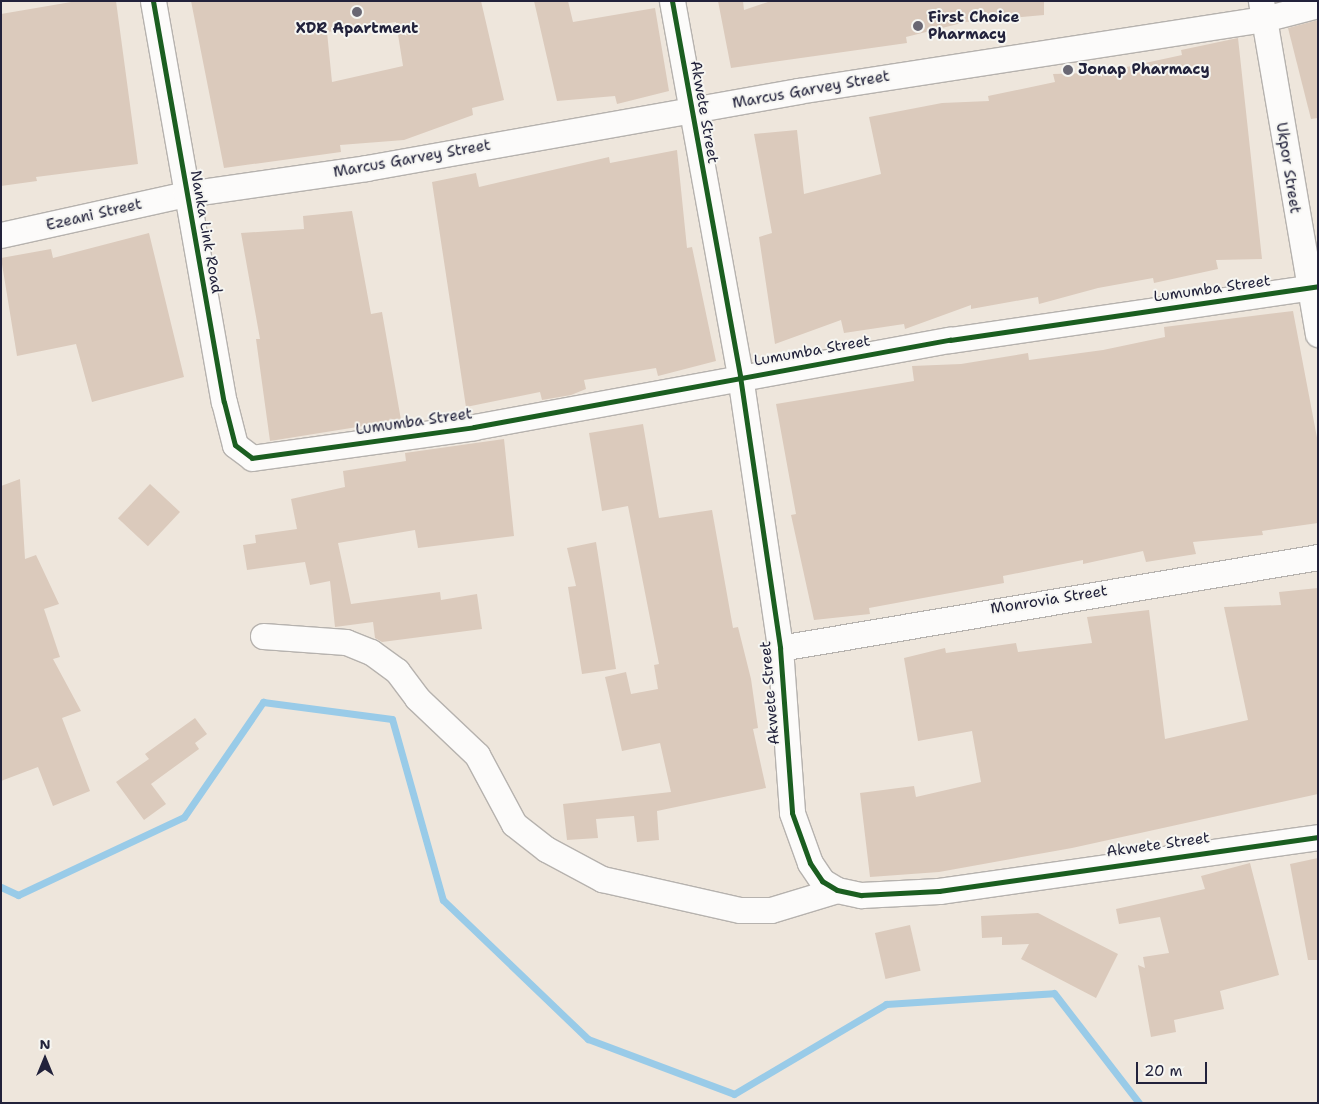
<!DOCTYPE html>
<html>
<head>
<meta charset="utf-8">
<style>
  body { margin:0 }
  #map { position:relative; width:1319px; height:1104px; overflow:hidden; background:#eee6dc; font-family:"Shantell Sans",sans-serif }
  div>[style] { position:absolute }
  .stream>* { height:7px; margin:-3.5px; padding:0 3.5px; transform-origin:3.5px; border-radius:3.5px; background:#99cbe8 }
  .building>* { inset:0; background:#dbcabc; transform-origin:0 0 }
  .roads { filter:drop-shadow(1px 0 #b6b2ae) drop-shadow(-1px 0 #b6b2ae) drop-shadow(0 1px #b6b2ae) drop-shadow(0 -1px #b6b2ae) }
  .minor>* { height:25px; margin:-12.5px; padding:0 12.5px; transform-origin:12.5px; border-radius:12.5px; background:#fcfbfa }
  .cycleway>* { height:5px; margin:-2.5px; padding:0 2.5px; transform-origin:2.5px; border-radius:2.5px; background:#1b5e20 }
  .dots>* { width:14px; height:14px; translate:-50% -50%; box-sizing:border-box; border:2px solid #f6f6f2; border-radius:50% }
  span { translate:-50% -50%; white-space:nowrap; text-align:center; line-height:1.15; -webkit-text-stroke:4px #f6f6f2; paint-order:stroke }
  .poi-label { font-size:15px; color:#22223b; font-weight:700 }
  .left { translate:0 -50%; text-align:left }
  .street-label { font-size:15px; color:#22223b }
  .frame { position:absolute; inset:0; border:2px solid #22223b; pointer-events:none }
  .north { position:absolute; left:20px; top:1034px; width:50px; height:50px; -webkit-text-stroke:4px #f6f6f2; paint-order:stroke; rotate:0deg; font-size:14px; font-weight:700; line-height:20px; text-align:center; color:#22223b }
  .north::after { content:''; display:block; margin:auto; width:18px; height:22px; background:#22223b; clip-path:polygon(50% 0,100% 100%,50% 72%,0 100%) }
  .scale { position:absolute; left:1136px; top:1062px; width:71px; height:22px; box-sizing:border-box; border:2px solid #22223b; border-top:0; padding-left:6px; font-size:15px; line-height:18px; white-space:nowrap; color:#22223b; -webkit-text-stroke:4px #f6f6f2; paint-order:stroke }
</style>
</head>
<body>
<div id="map">
  <div class="stream">
    <i style="left:1px;top:887px;width:19px;rotate:25deg"></i>
    <i style="left:18px;top:895px;width:183px;rotate:-25.2deg"></i>
    <i style="left:184px;top:817px;width:140px;rotate:-55.5deg"></i>
    <i style="left:263px;top:702px;width:130px;rotate:7.5deg"></i>
    <i style="left:392px;top:719px;width:188px;rotate:74.3deg"></i>
    <i style="left:443px;top:900px;width:201px;rotate:43.8deg"></i>
    <i style="left:588px;top:1039px;width:156px;rotate:20.6deg"></i>
    <i style="left:734px;top:1094px;width:177px;rotate:-30.6deg"></i>
    <i style="left:886px;top:1004px;width:168px;rotate:-3.7deg"></i>
    <i style="left:1054px;top:993px;width:139px;rotate:52.3deg"></i>
  </div>
  <div class="building">
    <i style="clip-path:polygon(77px 1px,116px 1px,138px 164px,36px 177px,37px 181px,1px 186px,1px 14px)"></i>
    <i style="clip-path:polygon(evenodd,191px 1px,481px 1px,504px 100px,472px 108px,473px 115px,404px 140px,340px 145px,341px 152px,224px 168px,191px 1px,396px 22px,403px 66px,332px 82px,327px 32px,396px 22px)"></i>
    <i style="clip-path:polygon(534px 1px,568px 1px,573px 22px,655px 8px,669px 91px,617px 104px,615px 96px,557px 101px)"></i>
    <i style="clip-path:polygon(718px 1px,743px 1px,744px 10px,771px 1px,1044px 1px,1044px 15px,966px 22px,906px 37px,907px 43px,731px 68px)"></i>
    <i style="clip-path:polygon(1318px 20px,1318px 118px,1311px 119px,1288px 28px)"></i>
    <i style="clip-path:polygon(1238px 38px,1262px 259px,1216px 260px,1218px 269px,1154px 283px,1153px 278px,1098px 288px,1039px 304px,1038px 297px,971px 309px,971px 305px,905px 329px,904px 324px,844px 333px,841px 320px,775px 344px,759px 237px,772px 233px,754px 134px,797px 130px,804px 194px,881px 174px,869px 117px,942px 103px,989px 101px,988px 96px,1055px 82px,1053px 74px,1123px 72px,1122px 68px,1182px 55px,1181px 50px)"></i>
    <i style="clip-path:polygon(677px 150px,687px 248px,692px 247px,716px 361px,658px 376px,656px 368px,584px 380px,586px 389px,571px 395px,542px 400px,540px 392px,466px 407px,432px 182px,476px 173px,479px 187px,609px 157px,610px 163px)"></i>
    <i style="clip-path:polygon(352px 211px,371px 314px,382px 312px,401px 420px,270px 441px,256px 339px,260px 339px,241px 233px,304px 229px,303px 216px)"></i>
    <i style="clip-path:polygon(149px 233px,184px 377px,92px 402px,76px 344px,17px 356px,1px 258px,51px 249px,53px 258px)"></i>
    <i style="clip-path:polygon(1293px 311px,1318px 443px,1318px 523px,1262px 531px,1263px 535px,1193px 542px,1196px 554px,1146px 562px,1143px 551px,1083px 564px,1083px 560px,1003px 576px,1004px 583px,869px 608px,870px 614px,814px 620px,791px 515px,796px 514px,776px 404px,914px 381px,912px 366px,961px 364px,1028px 353px,1029px 360px,1103px 350px,1165px 337px,1164px 327px)"></i>
    <i style="clip-path:polygon(643px 424px,659px 518px,712px 510px,733px 628px,738px 627px,751px 679px,758px 728px,753px 729px,766px 788px,657px 811px,659px 840px,637px 842px,634px 816px,596px 819px,598px 838px,567px 840px,563px 804px,671px 792px,660px 743px,622px 751px,605px 677px,626px 672px,631px 694px,658px 689px,654px 665px,659px 664px,628px 506px,602px 511px,589px 433px)"></i>
    <i style="clip-path:polygon(504px 439px,514px 536px,418px 548px,415px 530px,338px 543px,351px 604px,440px 592px,441px 600px,477px 594px,482px 629px,382px 642px,375px 638px,373px 622px,335px 627px,330px 581px,310px 585px,305px 562px,247px 570px,243px 545px,256px 543px,255px 535px,297px 529px,291px 499px,345px 487px,343px 471px,406px 461px,405px 453px)"></i>
    <i style="clip-path:polygon(20px 479px,25px 559px,36px 555px,59px 604px,44px 609px,60px 657px,53px 659px,81px 711px,62px 718px,90px 791px,53px 806px,38px 767px,1px 781px,1px 486px)"></i>
    <i style="left:150px;top:484px;width:41px;height:47px;rotate:43deg"></i>
    <i style="clip-path:polygon(596px 542px,616px 669px,582px 674px,568px 587px,576px 586px,567px 548px)"></i>
    <i style="clip-path:polygon(1318px 588px,1318px 794px,1072px 848px,939px 872px,870px 877px,860px 793px,914px 786px,916px 797px,981px 782px,972px 731px,918px 741px,904px 658px,945px 648px,946px 653px,1016px 643px,1018px 652px,1092px 643px,1087px 617px,1149px 610px,1165px 739px,1248px 720px,1224px 607px,1281px 605px,1279px 592px)"></i>
    <i style="clip-path:polygon(195px 718px,207px 734px,195px 743px,199px 749px,151px 784px,166px 804px,144px 820px,116px 782px,149px 759px,145px 754px)"></i>
    <i style="clip-path:polygon(1318px 858px,1318px 960px,1308px 960px,1290px 864px)"></i>
    <i style="clip-path:polygon(1250px 863px,1279px 975px,1220px 991px,1224px 1009px,1174px 1020px,1176px 1032px,1151px 1037px,1138px 965px,1145px 968px,1143px 957px,1169px 953px,1160px 917px,1119px 924px,1116px 909px,1205px 889px,1201px 876px)"></i>
    <i style="clip-path:polygon(1038px 913px,1118px 954px,1096px 998px,1021px 959px,1029px 944px,1002px 945px,1002px 937px,982px 938px,981px 916px)"></i>
    <i style="left:910px;top:925px;width:47px;height:36px;rotate:77deg"></i>
  </div>
  <div class="roads">
    <div class="minor">
      <i style="left:153px;top:1px;width:407px;rotate:80deg"></i>
      <i style="left:224px;top:402px;width:44px;rotate:75.7deg"></i>
      <i style="left:235px;top:445px;width:21px;rotate:37deg"></i>
      <i style="left:252px;top:458px;width:224px;rotate:-7.9deg"></i>
      <i style="left:474px;top:427px;width:484px;rotate:-10.4deg"></i>
      <i style="left:950px;top:340px;width:372px;rotate:-8.3deg"></i>
      <i style="left:672px;top:1px;width:381px;rotate:79.7deg"></i>
      <i style="left:740px;top:376px;width:275px;rotate:81.6deg"></i>
      <i style="left:780px;top:648px;width:165px;rotate:85.8deg"></i>
      <i style="left:792px;top:813px;width:53px;rotate:70.2deg"></i>
      <i style="left:810px;top:863px;width:22px;rotate:56deg"></i>
      <i style="left:822px;top:881px;width:17px;rotate:31deg"></i>
      <i style="left:837px;top:890px;width:25px;rotate:12deg"></i>
      <i style="left:861px;top:895px;width:78px;rotate:-2.9deg"></i>
      <i style="left:939px;top:891px;width:383px;rotate:-8.1deg"></i>
      <i style="left:1261px;top:1px;width:338px;rotate:80.3deg"></i>
      <i style="left:1px;top:235px;width:189px;rotate:-12.5deg"></i>
      <i style="left:186px;top:194px;width:182px;rotate:-8.2deg"></i>
      <i style="left:366px;top:168px;width:439px;rotate:-10.1deg"></i>
      <i style="left:798px;top:91px;width:472px;rotate:-8.8deg"></i>
      <i style="left:1264px;top:19px;width:56px;rotate:-14.5deg"></i>
      <i style="left:263px;top:636px;width:83px;rotate:4.1deg"></i>
      <i style="left:346px;top:642px;width:27px;rotate:22deg"></i>
      <i style="left:371px;top:652px;width:32px;rotate:36deg"></i>
      <i style="left:397px;top:671px;width:34px;rotate:53deg"></i>
      <i style="left:417px;top:698px;width:83px;rotate:43.5deg"></i>
      <i style="left:477px;top:755px;width:78px;rotate:61.8deg"></i>
      <i style="left:514px;top:824px;width:41px;rotate:38deg"></i>
      <i style="left:546px;top:849px;width:64px;rotate:28.2deg"></i>
      <i style="left:602px;top:879px;width:141px;rotate:12.7deg"></i>
      <i style="left:740px;top:910px;width:31px"></i>
      <i style="left:771px;top:910px;width:69px;rotate:-16.9deg"></i>
      <i style="left:780px;top:648px;width:546px;rotate:-9.6deg"></i>
    </div>
  </div>
  <div class="cycleway">
    <i style="left:153px;top:1px;width:407px;rotate:80deg"></i>
    <i style="left:224px;top:402px;width:44px;rotate:75.7deg"></i>
    <i style="left:235px;top:445px;width:21px;rotate:37deg"></i>
    <i style="left:252px;top:458px;width:224px;rotate:-7.9deg"></i>
    <i style="left:474px;top:427px;width:484px;rotate:-10.4deg"></i>
    <i style="left:950px;top:340px;width:372px;rotate:-8.3deg"></i>
    <i style="left:672px;top:1px;width:381px;rotate:79.7deg"></i>
    <i style="left:740px;top:376px;width:275px;rotate:81.6deg"></i>
    <i style="left:780px;top:648px;width:165px;rotate:85.8deg"></i>
    <i style="left:792px;top:813px;width:53px;rotate:70.2deg"></i>
    <i style="left:810px;top:863px;width:22px;rotate:56deg"></i>
    <i style="left:822px;top:881px;width:17px;rotate:31deg"></i>
    <i style="left:837px;top:890px;width:25px;rotate:12deg"></i>
    <i style="left:861px;top:895px;width:78px;rotate:-2.9deg"></i>
    <i style="left:939px;top:891px;width:383px;rotate:-8.1deg"></i>
  </div>
  <div class="dots">
    <i style="left:357px;top:12px;background:#696773"></i>
    <i style="left:918px;top:26px;background:#696773"></i>
    <i style="left:1068px;top:70px;background:#696773"></i>
  </div>
  <div class="poi-label">
    <span class="left" style="left:928px;top:26px">First Choice<br>Pharmacy</span>
    <span style="left:357px;top:29px">XDR Apartment</span>
    <span class="left" style="left:1078px;top:70px">Jonap Pharmacy</span>
  </div>
  <div class="street-label">
    <span style="left:811px;top:90px;rotate:-10deg">Marcus Garvey Street</span>
    <span style="left:704px;top:112px;rotate:80deg">Akwete Street</span>
    <span style="left:412px;top:159px;rotate:-10deg">Marcus Garvey Street</span>
    <span style="left:1288px;top:168px;rotate:81deg">Ukpor Street</span>
    <span style="left:94px;top:215px;rotate:-13deg">Ezeani Street</span>
    <span style="left:206px;top:232px;rotate:80deg">Nanka Link Road</span>
    <span style="left:1212px;top:289px;rotate:-8deg">Lumumba Street</span>
    <span style="left:812px;top:351px;rotate:-10deg">Lumumba Street</span>
    <span style="left:414px;top:422px;rotate:-8deg">Lumumba Street</span>
    <span style="left:1049px;top:600px;rotate:-9deg">Monrovia Street</span>
    <span style="left:770px;top:693px;rotate:-95deg">Akwete Street</span>
    <span style="left:1158px;top:845px;rotate:-8deg">Akwete Street</span>
  </div>
  <div class="frame"></div>
  <div class="north">N</div>
  <div class="scale">20 m</div>
</div>
</body>
</html>
